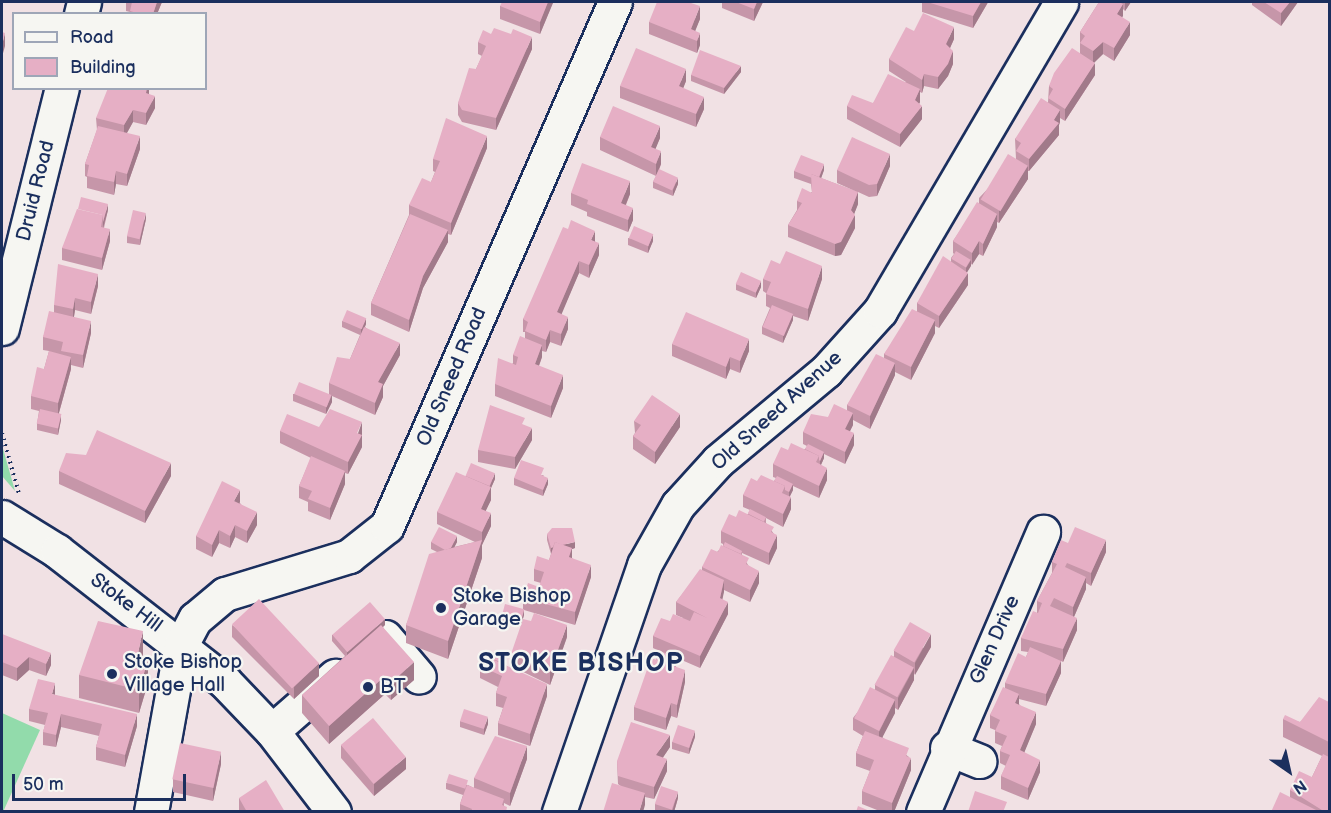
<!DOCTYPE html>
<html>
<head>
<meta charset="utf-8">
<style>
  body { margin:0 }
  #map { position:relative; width:1331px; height:813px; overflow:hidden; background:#f1e1e4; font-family:"Balsamiq Sans",sans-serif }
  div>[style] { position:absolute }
  .green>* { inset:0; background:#92dbab }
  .path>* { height:4px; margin-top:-2px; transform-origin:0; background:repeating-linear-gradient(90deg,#1b2f5e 0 1.5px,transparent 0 6px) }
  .roads { filter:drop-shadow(2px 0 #1b2f5e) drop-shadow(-2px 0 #1b2f5e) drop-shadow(0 2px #1b2f5e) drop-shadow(0 -2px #1b2f5e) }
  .minor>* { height:33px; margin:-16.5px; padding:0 16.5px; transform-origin:16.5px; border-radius:16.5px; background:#f6f6f2 }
  .wall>* { inset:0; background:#c696a9 }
  .shaded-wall>* { inset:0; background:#a17a8a }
  .building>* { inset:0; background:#e6afc5; transform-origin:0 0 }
  .dots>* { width:16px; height:16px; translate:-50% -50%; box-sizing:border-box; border:3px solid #f6f6f2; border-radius:50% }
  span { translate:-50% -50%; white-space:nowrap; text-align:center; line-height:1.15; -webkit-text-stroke:4.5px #f6f6f2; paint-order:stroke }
  .street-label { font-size:20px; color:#1b2f5e }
  .poi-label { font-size:20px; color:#1b2f5e }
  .left { translate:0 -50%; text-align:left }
  .district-label { font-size:26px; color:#1b2f5e; font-weight:700; letter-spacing:1.5px }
  .frame { position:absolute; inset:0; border:3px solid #1b2f5e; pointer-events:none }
  .legend { position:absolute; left:12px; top:12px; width:195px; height:78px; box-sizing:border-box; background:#f6f6f2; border:2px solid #9ea6b7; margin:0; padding:8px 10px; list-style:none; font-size:18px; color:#1b2f5e }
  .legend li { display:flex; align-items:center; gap:12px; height:30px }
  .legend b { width:30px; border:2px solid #9ea6b7 }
  .north { position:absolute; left:1259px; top:741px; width:60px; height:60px; -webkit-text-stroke:4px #f6f6f2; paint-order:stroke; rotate:146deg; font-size:16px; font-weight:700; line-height:24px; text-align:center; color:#1b2f5e }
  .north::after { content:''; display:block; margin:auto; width:21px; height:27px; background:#1b2f5e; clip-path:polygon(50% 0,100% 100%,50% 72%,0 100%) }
  .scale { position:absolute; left:12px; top:774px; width:174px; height:27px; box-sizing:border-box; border:3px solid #1b2f5e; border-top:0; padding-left:8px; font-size:18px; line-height:21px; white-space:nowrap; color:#1b2f5e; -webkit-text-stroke:4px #f6f6f2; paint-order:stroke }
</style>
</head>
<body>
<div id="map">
  <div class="green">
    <i style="clip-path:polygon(2px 445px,15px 491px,2px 476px)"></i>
    <i style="clip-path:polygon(2px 713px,40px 730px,3px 812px,2px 811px)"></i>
  </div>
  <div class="path">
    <i style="left:2px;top:433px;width:63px;rotate:74.4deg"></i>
  </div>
  <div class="roads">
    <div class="minor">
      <i style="left:81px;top:14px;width:12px;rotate:-76deg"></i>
      <i style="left:2px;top:328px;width:247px;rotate:-76deg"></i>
      <i style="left:2px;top:517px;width:65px;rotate:31.7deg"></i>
      <i style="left:57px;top:551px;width:212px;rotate:37.9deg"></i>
      <i style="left:224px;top:681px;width:69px;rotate:46.2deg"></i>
      <i style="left:272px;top:731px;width:102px;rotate:52.6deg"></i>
      <i style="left:385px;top:637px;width:52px;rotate:49.6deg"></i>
      <i style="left:272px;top:731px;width:84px;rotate:-41.1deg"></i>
      <i style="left:947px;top:748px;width:35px;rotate:22deg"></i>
      <i style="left:151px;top:812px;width:170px;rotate:-79.8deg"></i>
      <i style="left:181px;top:645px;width:30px;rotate:-62deg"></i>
      <i style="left:195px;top:619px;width:39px;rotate:-40deg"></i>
      <i style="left:225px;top:594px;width:130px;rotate:-17deg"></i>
      <i style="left:349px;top:556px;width:48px;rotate:-38.3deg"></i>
      <i style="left:387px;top:526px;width:571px;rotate:-66.49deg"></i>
      <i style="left:559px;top:812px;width:261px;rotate:-71deg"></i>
      <i style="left:644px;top:565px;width:69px;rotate:-60.5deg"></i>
      <i style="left:678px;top:505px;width:59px;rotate:-47.7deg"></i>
      <i style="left:718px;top:461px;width:141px;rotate:-39.8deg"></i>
      <i style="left:826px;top:371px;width:81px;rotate:-48deg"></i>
      <i style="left:880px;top:311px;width:358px;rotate:-59.6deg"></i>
      <i style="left:923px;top:812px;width:305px;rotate:-66.8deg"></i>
    </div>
  </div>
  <div class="wall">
    <i style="clip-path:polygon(126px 2px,162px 2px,157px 14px,130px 14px,130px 12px,126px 11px)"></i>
    <i style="clip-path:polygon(553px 2px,540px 34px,500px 19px,500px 6px)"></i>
    <i style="clip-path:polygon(722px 2px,763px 2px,754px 21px,722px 8px)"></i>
    <i style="clip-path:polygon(922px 2px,988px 2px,987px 4px,973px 28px,922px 12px)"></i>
    <i style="clip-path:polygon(1099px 2px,1131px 2px,1125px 11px,1123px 9px,1122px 17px,1130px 35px,1114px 61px,1103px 54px,1094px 62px,1095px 75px,1065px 121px,1060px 118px,1060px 122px,1059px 125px,1059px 135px,1029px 171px,1028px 171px,1028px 179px,999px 223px,997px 222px,997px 227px,983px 256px,979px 254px,971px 265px,967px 272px,968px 285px,939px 328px,935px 326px,935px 333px,911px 380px,895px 372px,895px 375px,870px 429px,853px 420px,853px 425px,850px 431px,854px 445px,845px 464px,824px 454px,824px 458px,821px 465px,827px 480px,819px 498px,793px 486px,793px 490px,790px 496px,791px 509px,783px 527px,766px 518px,766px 523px,774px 534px,777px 548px,769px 565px,742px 553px,742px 555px,759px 583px,750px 602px,724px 590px,722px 599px,728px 614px,700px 668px,677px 658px,676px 667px,685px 682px,677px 718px,671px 716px,666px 730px,634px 720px,634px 707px,656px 660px,661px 652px,653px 648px,653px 636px,670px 621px,683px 618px,676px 615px,676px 602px,702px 570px,702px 567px,723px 546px,723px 544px,721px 543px,721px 531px,736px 517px,748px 514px,750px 510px,743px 507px,743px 495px,757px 481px,774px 481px,776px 478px,773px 477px,773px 464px,788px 450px,805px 449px,807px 446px,803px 444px,803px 432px,828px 417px,847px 410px,847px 405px,884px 358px,884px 354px,917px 311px,917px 303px,951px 262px,951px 258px,954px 254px,953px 253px,953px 241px,979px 203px,979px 198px,1016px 159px,1015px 139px,1048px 102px,1049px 86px,1080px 53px,1080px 32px)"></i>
    <i style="clip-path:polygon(1252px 2px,1298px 2px,1281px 26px,1252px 5px)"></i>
    <i style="clip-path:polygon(700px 19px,695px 30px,700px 45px,697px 53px,649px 34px,649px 22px)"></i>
    <i style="clip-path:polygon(914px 31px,954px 39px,950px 48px,953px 64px,948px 76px,938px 89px,924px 86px,922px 93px,920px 92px,920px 102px,919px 104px,922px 119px,900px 147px,847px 119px,847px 106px,873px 103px,906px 82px,889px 71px,889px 59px)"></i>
    <i style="clip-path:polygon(478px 42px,532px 49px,496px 130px,462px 122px,458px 115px,458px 103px,476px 69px,482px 56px,478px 54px)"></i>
    <i style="clip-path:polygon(741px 72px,724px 94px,691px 81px,691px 75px)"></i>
    <i style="clip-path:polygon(686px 81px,683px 88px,704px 109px,696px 127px,620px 98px,620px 86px)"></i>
    <i style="clip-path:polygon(149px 88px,149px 94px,155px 108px,146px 125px,133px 122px,127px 133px,140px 149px,127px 186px,116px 184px,114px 195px,87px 188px,87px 177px,85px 176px,85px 164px,97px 130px,96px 118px)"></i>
    <i style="clip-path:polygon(600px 137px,660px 138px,655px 149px,661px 164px,659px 170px,678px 184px,673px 196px,653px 188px,653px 182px,656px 176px,600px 150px)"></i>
    <i style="clip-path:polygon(487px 148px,451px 235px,448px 234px,448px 242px,423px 288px,409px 332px,371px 315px,371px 303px,409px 215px,409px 205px,431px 182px,435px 172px,433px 171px,433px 159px)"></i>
    <i style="clip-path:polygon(890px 166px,877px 196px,869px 197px,858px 192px,858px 204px,854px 214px,855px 228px,841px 255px,835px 256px,788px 237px,788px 225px,797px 210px,797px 201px,812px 192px,811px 184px,794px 178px,794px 171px,824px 170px,821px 178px,857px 192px,837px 183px,837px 170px)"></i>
    <i style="clip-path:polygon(571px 193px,630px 194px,626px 205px,633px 220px,628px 232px,587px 216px,587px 212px,571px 205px)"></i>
    <i style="clip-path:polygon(108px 210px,104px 228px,110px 241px,102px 270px,62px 260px,62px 248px)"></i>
    <i style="clip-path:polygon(146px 219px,140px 245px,127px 243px,127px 236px)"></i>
    <i style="clip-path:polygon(628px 238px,653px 241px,648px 253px,628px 245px)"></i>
    <i style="clip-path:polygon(595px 241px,599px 255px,589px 278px,579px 273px,561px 314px,568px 329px,561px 346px,550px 342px,546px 352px,542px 351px,542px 357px,539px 366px,563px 388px,551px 418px,495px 396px,495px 384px,513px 363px,513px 355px,525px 338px,525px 332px,523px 332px,523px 319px)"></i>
    <i style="clip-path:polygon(780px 264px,822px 279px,808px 321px,793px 316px,793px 320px,783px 343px,762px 334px,762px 327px,770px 308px,766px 306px,766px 293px,763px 291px,763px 279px)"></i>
    <i style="clip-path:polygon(736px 284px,761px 287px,756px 298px,736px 290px)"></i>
    <i style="clip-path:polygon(98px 286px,91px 314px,75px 310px,74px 317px,91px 333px,83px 368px,71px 365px,71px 369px,59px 413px,61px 420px,58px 435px,37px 430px,37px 424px,39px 411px,31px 409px,31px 396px,44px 369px,49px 351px,43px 350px,43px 337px,54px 312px,54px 305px)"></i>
    <i style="clip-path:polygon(342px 321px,366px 324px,365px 327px,400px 355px,383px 386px,383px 397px,375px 415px,332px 396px,332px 402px,326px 414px,293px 401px,293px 394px,329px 394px,329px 383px,350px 359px,360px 335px,342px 327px)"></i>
    <i style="clip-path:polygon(672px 344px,749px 351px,740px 373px,730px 369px,726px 379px,672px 356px)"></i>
    <i style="clip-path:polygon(634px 421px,680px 427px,655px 464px,633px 449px,633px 436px,635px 433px)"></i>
    <i style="clip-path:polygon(319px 427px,361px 435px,362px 447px,348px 474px,345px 473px,345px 484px,330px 520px,308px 511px,308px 502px,299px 498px,299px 486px,311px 458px,280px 443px,280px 431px)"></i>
    <i style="clip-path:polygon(532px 440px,515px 469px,478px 462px,478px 450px)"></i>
    <i style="clip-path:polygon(59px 471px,171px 476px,145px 523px,59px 484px)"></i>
    <i style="clip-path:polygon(544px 475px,543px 476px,548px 484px,543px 496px,514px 485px,514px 478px)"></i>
    <i style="clip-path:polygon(466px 476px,495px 479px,491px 488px,491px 500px,485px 511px,491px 526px,482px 545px,482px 558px,448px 659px,406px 643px,406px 625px,437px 552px,431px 549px,431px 542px,457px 542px,454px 547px,475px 542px,437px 524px,437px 512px)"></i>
    <i style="clip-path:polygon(240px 502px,240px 503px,257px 525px,247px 543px,235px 537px,230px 548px,219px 543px,212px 557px,196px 549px,196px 536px)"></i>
    <i style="clip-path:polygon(547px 534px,575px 548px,572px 549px,572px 558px,591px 577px,575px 625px,524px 610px,524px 615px,521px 625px,502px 621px,502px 614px,523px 609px,523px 598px,539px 587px,541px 583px,534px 581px,534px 569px,549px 560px,551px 554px,547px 540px)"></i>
    <i style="clip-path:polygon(1068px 543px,1106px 552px,1091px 586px,1086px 583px,1086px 589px,1074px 617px,1077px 630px,1063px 662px,1061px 661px,1061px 673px,1046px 706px,1019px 699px,1019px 704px,1036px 724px,1024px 752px,1040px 772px,1028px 800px,1001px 789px,1001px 776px,1006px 766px,1000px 763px,1000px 751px,1002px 746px,995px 743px,995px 730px,990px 728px,990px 715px,1005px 688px,1005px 683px,1026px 657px,1028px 652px,1021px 651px,1021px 638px,1037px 613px,1037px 601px,1052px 573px,1052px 562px)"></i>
    <i style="clip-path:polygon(232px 625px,319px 676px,294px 699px,232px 637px)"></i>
    <i style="clip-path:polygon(385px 625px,383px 627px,414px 680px,391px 700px,385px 694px,329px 744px,302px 713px,302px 695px,345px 656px,332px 641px,332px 635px)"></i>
    <i style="clip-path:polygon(2px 634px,51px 665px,46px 676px,29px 670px,17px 681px,2px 675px)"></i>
    <i style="clip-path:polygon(567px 637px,550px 685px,511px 666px,511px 654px)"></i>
    <i style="clip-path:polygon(931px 647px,914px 675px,914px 680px,898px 710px,895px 708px,895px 713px,882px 737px,909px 757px,911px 770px,894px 812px,882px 812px,862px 804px,862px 791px,870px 771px,856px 766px,856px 753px,863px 736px,853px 730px,853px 718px,875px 689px,875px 685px,894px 656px,894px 651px)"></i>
    <i style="clip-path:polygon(143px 654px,142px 658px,148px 683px,139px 713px,79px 698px,79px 675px)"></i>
    <i style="clip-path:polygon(485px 655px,505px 663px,504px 664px,547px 696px,530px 746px,498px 735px,498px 723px,503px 708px,496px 706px,496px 693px,498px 687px,480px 678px,480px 666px)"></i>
    <i style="clip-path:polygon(55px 695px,137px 726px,125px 767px,96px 760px,96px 747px,99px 736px,61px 727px,56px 747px,43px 745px,43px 732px,45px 725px,29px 721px,29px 709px)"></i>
    <i style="clip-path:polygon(1329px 702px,1329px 812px,1271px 812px,1290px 797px,1290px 790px,1312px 777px,1322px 756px,1283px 737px,1283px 719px,1300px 722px)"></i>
    <i style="clip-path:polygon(460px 721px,488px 724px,484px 735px,460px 727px)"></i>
    <i style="clip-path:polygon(695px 737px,689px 754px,672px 749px,672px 742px)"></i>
    <i style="clip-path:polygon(341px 745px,406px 769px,374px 796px,341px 758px)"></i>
    <i style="clip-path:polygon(670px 747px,663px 757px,667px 771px,654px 799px,645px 797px,645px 805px,618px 784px,617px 761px)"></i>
    <i style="clip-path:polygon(527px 759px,510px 806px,504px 803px,504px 806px,507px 812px,460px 812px,460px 804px,463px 795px,446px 789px,446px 783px,468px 785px,474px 788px,474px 778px)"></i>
    <i style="clip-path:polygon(221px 764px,213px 801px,173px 792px,173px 779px)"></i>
    <i style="clip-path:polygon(239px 798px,285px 812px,240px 812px,239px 810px)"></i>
    <i style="clip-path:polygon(678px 798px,674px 812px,659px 812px,655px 810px,655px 804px)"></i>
  </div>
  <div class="shaded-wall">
    <i style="clip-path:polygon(157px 2px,162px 2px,157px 14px,153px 14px)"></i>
    <i style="clip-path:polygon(548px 2px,553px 2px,553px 3px,540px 34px,540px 22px)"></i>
    <i style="clip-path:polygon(757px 2px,763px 2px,754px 21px,754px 9px)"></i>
    <i style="clip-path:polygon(981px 2px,988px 2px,987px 4px,973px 28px,973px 16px)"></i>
    <i style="clip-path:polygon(1125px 2px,1131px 2px,1125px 11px)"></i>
    <i style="clip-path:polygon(1290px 2px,1298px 2px,1281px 26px,1281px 13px)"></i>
    <i style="clip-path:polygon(1123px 4px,1123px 16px,1117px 26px,1117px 14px)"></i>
    <i style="clip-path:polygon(700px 6px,700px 19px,692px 39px,691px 29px)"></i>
    <i style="clip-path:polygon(1130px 22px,1130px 35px,1114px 61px,1114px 48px)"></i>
    <i style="clip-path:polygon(954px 27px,954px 39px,946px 57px,946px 44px)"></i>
    <i style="clip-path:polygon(5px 33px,5px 46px,2px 57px,2px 45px)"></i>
    <i style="clip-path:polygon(700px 33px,700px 45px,697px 53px,697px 41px)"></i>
    <i style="clip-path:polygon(532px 37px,532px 49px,496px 130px,496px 118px)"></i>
    <i style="clip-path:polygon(1103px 42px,1103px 54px,1093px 64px,1093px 51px)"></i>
    <i style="clip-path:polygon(953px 51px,953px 64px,948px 76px,938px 89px,938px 77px)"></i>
    <i style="clip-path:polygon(1095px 63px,1095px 75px,1065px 121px,1065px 109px)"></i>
    <i style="clip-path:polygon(741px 66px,741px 72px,724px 94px,724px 88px)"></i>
    <i style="clip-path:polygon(686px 69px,686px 81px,679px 99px,679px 86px)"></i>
    <i style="clip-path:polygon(924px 74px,924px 86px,922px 93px,922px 80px)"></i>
    <i style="clip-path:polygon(147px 88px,149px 88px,149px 94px,146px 106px,146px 93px)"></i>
    <i style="clip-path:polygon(920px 89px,920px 102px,915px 112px,915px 100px)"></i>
    <i style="clip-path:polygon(155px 96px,155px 108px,146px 125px,146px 113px)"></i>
    <i style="clip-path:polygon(704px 97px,704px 109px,696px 127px,696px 114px)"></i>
    <i style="clip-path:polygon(922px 106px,922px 119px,900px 147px,900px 134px)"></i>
    <i style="clip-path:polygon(133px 110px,133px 122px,124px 138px,124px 125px)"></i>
    <i style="clip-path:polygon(1060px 110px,1060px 122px,1059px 125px,1059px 135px,1029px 171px,1029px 159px)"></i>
    <i style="clip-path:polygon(660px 126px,660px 138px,651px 160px,651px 147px)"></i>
    <i style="clip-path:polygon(140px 136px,140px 149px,127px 186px,127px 174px)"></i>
    <i style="clip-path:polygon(487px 136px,487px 148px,451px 235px,451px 223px)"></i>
    <i style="clip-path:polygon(661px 151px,661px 164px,656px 176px,656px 164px)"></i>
    <i style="clip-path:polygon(890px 154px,890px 166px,877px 196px,877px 184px)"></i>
    <i style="clip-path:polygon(824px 164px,824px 170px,818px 187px,818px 181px)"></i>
    <i style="clip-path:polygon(1028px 166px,1028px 179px,999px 223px,999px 211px)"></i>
    <i style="clip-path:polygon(116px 171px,116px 184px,114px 195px,114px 182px)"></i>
    <i style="clip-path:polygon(678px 178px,678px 184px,673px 196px,673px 190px)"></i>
    <i style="clip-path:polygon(630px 181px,630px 194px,621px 216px,621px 203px)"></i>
    <i style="clip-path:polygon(858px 192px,858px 204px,851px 222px,851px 210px)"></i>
    <i style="clip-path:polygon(108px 204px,108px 210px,103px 228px,103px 222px)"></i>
    <i style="clip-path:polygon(633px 208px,633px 220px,628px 232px,628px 220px)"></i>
    <i style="clip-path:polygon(146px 213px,146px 219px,140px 245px,140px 239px)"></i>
    <i style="clip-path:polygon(997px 214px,997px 227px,983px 256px,983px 244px)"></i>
    <i style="clip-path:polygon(855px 215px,855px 228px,841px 255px,835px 256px,835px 244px)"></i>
    <i style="clip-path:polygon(110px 229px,110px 241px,102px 270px,102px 258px)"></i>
    <i style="clip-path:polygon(448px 230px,448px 242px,423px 288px,409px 332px,409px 320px,423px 276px)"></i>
    <i style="clip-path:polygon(595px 231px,595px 243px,591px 240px)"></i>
    <i style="clip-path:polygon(653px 234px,653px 241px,648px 253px,648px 247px)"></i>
    <i style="clip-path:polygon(979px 241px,979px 254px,972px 265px,972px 253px)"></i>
    <i style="clip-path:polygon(599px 243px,599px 255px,589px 278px,589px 265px)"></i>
    <i style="clip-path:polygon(971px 260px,971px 266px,966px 274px,966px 268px)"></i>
    <i style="clip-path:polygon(579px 261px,579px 273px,557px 325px,557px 312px)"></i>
    <i style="clip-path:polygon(822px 266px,822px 279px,808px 321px,808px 309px)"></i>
    <i style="clip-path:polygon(968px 273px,968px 285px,939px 328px,939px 316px)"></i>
    <i style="clip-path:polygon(98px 274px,98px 286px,91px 314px,91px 302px)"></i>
    <i style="clip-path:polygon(761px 281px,761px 287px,756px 298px,756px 292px)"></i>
    <i style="clip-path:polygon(75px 298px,75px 310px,73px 322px,73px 309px)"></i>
    <i style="clip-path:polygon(793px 314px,793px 320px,783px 343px,783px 336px)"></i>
    <i style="clip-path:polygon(568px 317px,568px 329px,561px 346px,561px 334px)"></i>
    <i style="clip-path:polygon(366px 318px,366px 324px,361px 335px,361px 329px)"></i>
    <i style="clip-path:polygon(935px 320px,935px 333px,911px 380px,911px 367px)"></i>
    <i style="clip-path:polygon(91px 321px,91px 333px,83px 368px,83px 355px)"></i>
    <i style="clip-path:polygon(550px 330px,550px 342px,546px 352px,546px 340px)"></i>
    <i style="clip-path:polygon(749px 339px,749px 351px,740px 373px,740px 361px)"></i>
    <i style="clip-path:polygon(400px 343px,400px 355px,383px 386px,383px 397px,375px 415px,375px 403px,378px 382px)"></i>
    <i style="clip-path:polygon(542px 345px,542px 357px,535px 376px,535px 364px)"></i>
    <i style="clip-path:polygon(71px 357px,71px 369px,58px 416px,58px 403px)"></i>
    <i style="clip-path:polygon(730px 357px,730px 369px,726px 379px,726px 367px)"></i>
    <i style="clip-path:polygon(895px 363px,895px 375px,870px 429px,870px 416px)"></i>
    <i style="clip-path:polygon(563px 375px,563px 388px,551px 418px,551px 406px)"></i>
    <i style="clip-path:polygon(332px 395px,332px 402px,326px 414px,326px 408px)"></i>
    <i style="clip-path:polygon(853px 413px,853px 425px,845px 441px,845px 429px)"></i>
    <i style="clip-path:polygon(61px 414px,61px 420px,58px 435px,58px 428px)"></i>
    <i style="clip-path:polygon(680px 414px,680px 427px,655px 464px,655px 452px)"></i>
    <i style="clip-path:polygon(362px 422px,362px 447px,348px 474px,348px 462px)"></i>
    <i style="clip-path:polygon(532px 428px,532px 440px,515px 469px,515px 457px)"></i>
    <i style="clip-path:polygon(854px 433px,854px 445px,845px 464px,845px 452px)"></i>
    <i style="clip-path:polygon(824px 452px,824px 458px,820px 467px,820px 461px)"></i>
    <i style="clip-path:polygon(171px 463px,171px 476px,145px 523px,145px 511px)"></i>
    <i style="clip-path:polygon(827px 468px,827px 480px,819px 498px,819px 486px)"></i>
    <i style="clip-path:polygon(345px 471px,345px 484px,330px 520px,330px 508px)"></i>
    <i style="clip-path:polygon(495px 473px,495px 479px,491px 488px,491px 500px,481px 521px,481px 509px)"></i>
    <i style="clip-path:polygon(548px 478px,548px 484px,543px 496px,543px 490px)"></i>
    <i style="clip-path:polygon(793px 484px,793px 490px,789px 498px,789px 492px)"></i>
    <i style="clip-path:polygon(240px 490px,240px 502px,234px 513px,234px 501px)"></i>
    <i style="clip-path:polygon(791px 497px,791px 509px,783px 527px,783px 514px)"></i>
    <i style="clip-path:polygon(257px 512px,257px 525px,247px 543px,247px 531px)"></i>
    <i style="clip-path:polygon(491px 513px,491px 526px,482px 545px,482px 558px,448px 659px,448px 641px,482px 540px,482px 532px)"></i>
    <i style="clip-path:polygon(235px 525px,235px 537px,230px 548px,230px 536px)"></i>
    <i style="clip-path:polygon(219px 530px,219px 543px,212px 557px,212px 545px)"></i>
    <i style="clip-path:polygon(777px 535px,777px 548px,769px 565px,769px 553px)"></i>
    <i style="clip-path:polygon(457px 536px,457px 542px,449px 558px,449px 551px)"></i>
    <i style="clip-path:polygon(1106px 540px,1106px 552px,1091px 586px,1091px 573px)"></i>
    <i style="clip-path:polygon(575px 542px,575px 548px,572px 549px,572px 561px,551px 554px,551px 548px)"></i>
    <i style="clip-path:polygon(591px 565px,591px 577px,575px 625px,575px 612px)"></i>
    <i style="clip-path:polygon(759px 571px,759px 583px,750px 602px,750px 590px)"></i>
    <i style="clip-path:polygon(1086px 577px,1086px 589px,1073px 619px,1073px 607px)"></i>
    <i style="clip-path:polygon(724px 580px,724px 592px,720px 610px,720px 598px)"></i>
    <i style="clip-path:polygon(728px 602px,728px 614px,700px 668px,700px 656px)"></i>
    <i style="clip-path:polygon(524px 609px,524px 615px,521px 625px,521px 619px)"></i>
    <i style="clip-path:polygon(1077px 618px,1077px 630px,1063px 662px,1063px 649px)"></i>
    <i style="clip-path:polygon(385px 619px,385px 625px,347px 658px,347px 652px)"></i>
    <i style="clip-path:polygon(567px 625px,567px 637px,550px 685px,550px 672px)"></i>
    <i style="clip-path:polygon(143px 631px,143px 654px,137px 680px,137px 657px)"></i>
    <i style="clip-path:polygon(931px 634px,931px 647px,915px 675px,915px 663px)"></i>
    <i style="clip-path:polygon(51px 653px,51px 665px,46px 676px,46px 664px)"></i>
    <i style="clip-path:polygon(29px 657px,29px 670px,17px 681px,17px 668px)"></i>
    <i style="clip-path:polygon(148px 660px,148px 683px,139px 713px,139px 690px)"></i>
    <i style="clip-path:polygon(1061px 661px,1061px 673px,1046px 706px,1046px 694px)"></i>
    <i style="clip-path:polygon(414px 662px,414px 680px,391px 700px,391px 683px)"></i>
    <i style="clip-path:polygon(319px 663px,319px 676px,294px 699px,294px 687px)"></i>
    <i style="clip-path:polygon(914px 668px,914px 680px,898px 710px,898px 698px)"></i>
    <i style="clip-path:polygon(685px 670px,685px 682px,677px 718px,677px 705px)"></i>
    <i style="clip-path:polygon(385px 676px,385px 694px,329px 744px,329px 726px)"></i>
    <i style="clip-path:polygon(55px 683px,55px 695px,52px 694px)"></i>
    <i style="clip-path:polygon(547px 684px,547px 696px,530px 746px,530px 734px)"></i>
    <i style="clip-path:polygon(1019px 694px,1019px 706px,1015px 703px)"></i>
    <i style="clip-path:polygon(895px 700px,895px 713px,879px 744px,879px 732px)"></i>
    <i style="clip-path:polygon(671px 703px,671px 716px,666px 730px,666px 718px)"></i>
    <i style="clip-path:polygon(1036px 712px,1036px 724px,1020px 763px,1020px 750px)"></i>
    <i style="clip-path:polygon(61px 714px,61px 727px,56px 747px,56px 735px)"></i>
    <i style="clip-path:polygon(137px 714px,137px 726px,125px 767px,125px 755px)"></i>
    <i style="clip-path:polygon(488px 717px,488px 724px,484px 735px,484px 729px)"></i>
    <i style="clip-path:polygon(695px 731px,695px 737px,689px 754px,689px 748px)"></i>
    <i style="clip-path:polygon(670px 735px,670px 747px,656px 768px,656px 755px)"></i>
    <i style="clip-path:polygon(527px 746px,527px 759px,510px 806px,510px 793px)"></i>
    <i style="clip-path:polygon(221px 752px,221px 764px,213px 801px,213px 788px)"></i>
    <i style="clip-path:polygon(406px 757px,406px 769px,374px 796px,374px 784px)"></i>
    <i style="clip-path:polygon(911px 758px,911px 770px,894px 812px,892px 812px,892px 803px)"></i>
    <i style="clip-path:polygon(667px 759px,667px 771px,654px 799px,654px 787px)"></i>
    <i style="clip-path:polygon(1040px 760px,1040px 772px,1028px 800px,1028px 788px)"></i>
    <i style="clip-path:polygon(678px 792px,678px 798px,674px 812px,672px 812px)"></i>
    <i style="clip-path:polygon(645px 793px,645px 805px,643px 812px,639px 812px)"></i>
  </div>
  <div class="building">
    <i style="clip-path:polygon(132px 2px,157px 2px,153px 14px,140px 14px,130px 11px)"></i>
    <i style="clip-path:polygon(502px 2px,548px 2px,540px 22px,500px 6px)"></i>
    <i style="clip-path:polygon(657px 2px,688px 2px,700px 6px,691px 29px,700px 33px,697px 41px,649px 22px)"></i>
    <i style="clip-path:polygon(736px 2px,757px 2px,754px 9px)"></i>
    <i style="clip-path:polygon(927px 2px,981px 2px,973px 16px)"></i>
    <i style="clip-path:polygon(1099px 2px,1119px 2px,1123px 4px,1117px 14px,1130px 22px,1114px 48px,1103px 42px,1093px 51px,1080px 43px,1085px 36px,1080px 32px)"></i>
    <i style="clip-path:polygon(1264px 2px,1290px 2px,1281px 13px)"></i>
    <i style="clip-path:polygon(923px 13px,954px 27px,946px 44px,953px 51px,948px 64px,938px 77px,924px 74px,922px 80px,889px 59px,906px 27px,914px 31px)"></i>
    <i style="clip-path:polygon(494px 28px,511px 34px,513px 29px,532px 37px,496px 118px,462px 110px,458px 103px,469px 68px,476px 69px,486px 46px,478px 42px,483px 30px,491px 34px)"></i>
    <i style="clip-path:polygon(2px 32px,5px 33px,2px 45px)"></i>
    <i style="clip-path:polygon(636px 48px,686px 69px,679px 86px,704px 97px,696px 114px,620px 86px)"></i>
    <i style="clip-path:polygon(1072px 48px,1095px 63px,1065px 109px,1048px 98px,1053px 89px,1049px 86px,1054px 73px)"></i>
    <i style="clip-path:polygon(700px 50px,741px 66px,724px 88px,691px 75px)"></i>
    <i style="clip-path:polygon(888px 74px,920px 89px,915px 100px,922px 106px,900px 134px,847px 106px,852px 95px,873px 103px)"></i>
    <i style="clip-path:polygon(108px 88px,147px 88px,146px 93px,155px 96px,146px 113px,133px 110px,124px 125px,96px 118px)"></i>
    <i style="clip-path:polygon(1041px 98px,1060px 110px,1054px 120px,1059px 123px,1029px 159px,1016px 151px,1021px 143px,1015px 139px)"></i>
    <i style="clip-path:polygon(613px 106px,660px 126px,651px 147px,661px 151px,656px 164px,600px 137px)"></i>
    <i style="clip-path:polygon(446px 118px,487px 136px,451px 223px,409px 205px,422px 178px,431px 182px,440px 161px,433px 159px)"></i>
    <i style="clip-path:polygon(98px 126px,140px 136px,127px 174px,116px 171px,114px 182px,87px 176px,89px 165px,85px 164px)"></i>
    <i style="clip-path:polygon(852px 137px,890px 154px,877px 184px,869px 185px,837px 170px)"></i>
    <i style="left:1008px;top:154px;width:23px;height:53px;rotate:31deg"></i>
    <i style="clip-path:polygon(801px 155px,824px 164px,819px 177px,811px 174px,812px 178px,794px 171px)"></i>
    <i style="clip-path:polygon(582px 163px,630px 181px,621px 203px,633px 208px,628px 220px,587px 204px,588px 200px,571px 193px)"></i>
    <i style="left:659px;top:169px;width:21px;height:14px;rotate:25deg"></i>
    <i style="clip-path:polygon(811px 174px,858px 192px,851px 210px,855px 215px,841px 242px,835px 244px,788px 225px,802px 203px,797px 201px,802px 188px,812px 193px)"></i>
    <i style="clip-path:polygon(81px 197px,108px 204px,103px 222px,103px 215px,78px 209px)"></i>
    <i style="clip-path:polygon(977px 202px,997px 214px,983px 244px,979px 241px,972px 253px,953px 241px)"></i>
    <i style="clip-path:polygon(77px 209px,103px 215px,101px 227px,110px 229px,102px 258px,62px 248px)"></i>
    <i style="left:133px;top:210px;width:13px;height:27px;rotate:13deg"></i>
    <i style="clip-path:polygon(410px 214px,448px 230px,423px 276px,409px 320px,371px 303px)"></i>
    <i style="clip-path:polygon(571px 220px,595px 231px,591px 240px,599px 243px,589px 265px,579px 261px,557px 312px,568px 317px,561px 334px,550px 330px,546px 340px,525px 331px,528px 322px,523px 319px,563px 227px,568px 229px)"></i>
    <i style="left:634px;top:226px;width:21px;height:13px;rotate:23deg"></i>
    <i style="clip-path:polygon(786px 251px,822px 266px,808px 309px,766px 294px,771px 282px,763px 279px,771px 260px,780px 264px)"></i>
    <i style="left:956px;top:251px;width:17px;height:9px;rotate:31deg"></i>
    <i style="clip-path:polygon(943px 256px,968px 273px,939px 316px,917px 303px)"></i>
    <i style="clip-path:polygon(58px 264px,98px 274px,91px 302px,75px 298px,73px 309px,54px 305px)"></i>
    <i style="left:741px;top:272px;width:22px;height:13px;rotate:24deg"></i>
    <i style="left:772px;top:305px;width:23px;height:24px;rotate:23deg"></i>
    <i style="clip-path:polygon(912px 309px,935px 320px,911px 367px,884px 354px)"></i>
    <i style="left:347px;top:310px;width:21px;height:12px;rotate:23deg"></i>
    <i style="clip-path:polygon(49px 311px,91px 321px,83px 355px,61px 351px,63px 342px,43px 337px)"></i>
    <i style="clip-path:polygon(686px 312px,749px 339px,740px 361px,730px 357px,726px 367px,672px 344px)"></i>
    <i style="clip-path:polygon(364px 327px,400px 343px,378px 382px,383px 384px,375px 403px,329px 383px,337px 357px,350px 359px)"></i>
    <i style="clip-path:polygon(520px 336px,542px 345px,535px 364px,563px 375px,551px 406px,495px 384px,498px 358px,516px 365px,518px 357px,513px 355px)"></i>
    <i style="clip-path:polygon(49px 351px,71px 357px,58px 403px,31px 396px,37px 367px,44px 369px)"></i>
    <i style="clip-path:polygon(876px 354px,895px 363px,870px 416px,847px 405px)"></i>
    <i style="left:299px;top:382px;width:35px;height:13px;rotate:22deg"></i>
    <i style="clip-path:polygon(652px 395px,680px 414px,655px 452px,633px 436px,641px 425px,634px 421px)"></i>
    <i style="clip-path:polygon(834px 404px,853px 413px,845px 429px,854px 433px,845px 452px,803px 432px,811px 414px,828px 417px)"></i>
    <i style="clip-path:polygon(490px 405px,525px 418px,522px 424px,532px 428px,515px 457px,478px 450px)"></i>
    <i style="left:40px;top:409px;width:22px;height:15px;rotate:13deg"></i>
    <i style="clip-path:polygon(330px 409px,362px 422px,357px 433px,362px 435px,348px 462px,280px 431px,287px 414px,319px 427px)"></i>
    <i style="clip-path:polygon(97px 430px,171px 463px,145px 511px,59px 471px,66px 453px,86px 455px)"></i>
    <i style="clip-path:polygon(791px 443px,819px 456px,816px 462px,827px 468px,819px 486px,773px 464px,781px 447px,788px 450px)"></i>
    <i style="clip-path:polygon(808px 444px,824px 452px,820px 461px,819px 460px,819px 456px,805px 449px)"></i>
    <i style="clip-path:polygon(311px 456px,345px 471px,330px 508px,308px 499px,312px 491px,299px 486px)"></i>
    <i style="clip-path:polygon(521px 460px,544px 468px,541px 475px,548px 478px,543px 490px,514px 478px)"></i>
    <i style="left:471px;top:463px;width:26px;height:14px;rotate:23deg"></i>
    <i style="clip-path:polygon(456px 472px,491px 487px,481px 509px,491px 513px,482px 532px,437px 512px)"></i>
    <i style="clip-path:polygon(761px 475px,785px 486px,782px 493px,791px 497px,783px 514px,743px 495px,751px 478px,757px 481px)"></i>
    <i style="clip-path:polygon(777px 476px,793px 484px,789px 492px,785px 490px,785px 486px,774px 481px)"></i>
    <i style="clip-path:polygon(222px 481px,240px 490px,234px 501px,257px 512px,247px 531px,235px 525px,230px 536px,219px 530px,212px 545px,196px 536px)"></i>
    <i style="left:750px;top:509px;width:18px;height:5px;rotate:27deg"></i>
    <i style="clip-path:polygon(739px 510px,774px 527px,771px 532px,777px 535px,769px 553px,721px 531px,729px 514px,736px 517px)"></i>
    <i style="clip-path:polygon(439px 527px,457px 536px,451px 548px,445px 550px,431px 542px)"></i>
    <i style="clip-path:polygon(1075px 527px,1106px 540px,1091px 573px,1067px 563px,1065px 567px,1086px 577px,1073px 607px,1054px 598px,1050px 606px,1077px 618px,1063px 649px,1021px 638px,1033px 611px,1038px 613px,1042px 603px,1037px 601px,1057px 564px,1052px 562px,1061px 540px,1068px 543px)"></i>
    <i style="clip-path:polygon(552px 528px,572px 528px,575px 542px,562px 545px,555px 542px,553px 547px,551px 548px,547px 534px)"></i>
    <i style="clip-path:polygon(482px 540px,448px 641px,406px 625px,429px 554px)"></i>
    <i style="clip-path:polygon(555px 542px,572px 548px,569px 557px,591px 565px,575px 612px,523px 598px,528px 583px,539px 587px,544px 572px,534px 569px,537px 556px,549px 560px)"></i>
    <i style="clip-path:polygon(725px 542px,742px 551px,741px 554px,723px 546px)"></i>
    <i style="clip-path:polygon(721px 545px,749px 558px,746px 564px,759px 571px,750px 590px,702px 567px,711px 549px,718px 552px)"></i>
    <i style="clip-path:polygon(700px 569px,724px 580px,720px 598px,728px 602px,700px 656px,653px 636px,661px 618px,670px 621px,673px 614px,690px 621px,694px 612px,707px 618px,676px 602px)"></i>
    <i style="left:259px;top:599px;width:88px;height:37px;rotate:47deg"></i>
    <i style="left:370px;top:602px;width:23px;height:50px;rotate:49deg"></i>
    <i style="left:505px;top:604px;width:20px;height:10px;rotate:15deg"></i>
    <i style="clip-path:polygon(534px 613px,567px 625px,550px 672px,511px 654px,523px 619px,531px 621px)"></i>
    <i style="clip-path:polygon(98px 621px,143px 631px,137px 657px,148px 660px,139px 690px,79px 675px)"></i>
    <i style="left:910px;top:622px;width:24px;height:33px;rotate:30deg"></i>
    <i style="clip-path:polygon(381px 625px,414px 662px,391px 683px,385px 676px,329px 726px,302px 695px)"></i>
    <i style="clip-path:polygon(2px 634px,51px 653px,46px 664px,29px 657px,17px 668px,2px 662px)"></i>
    <i style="clip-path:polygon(1030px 647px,1061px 661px,1046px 694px,1005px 683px,1018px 653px,1026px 657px)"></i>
    <i style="clip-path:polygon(487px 650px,505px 656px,502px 663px,485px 655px)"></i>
    <i style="left:659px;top:651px;width:19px;height:9px;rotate:18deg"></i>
    <i style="clip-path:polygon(483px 655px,547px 684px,530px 734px,498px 723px,507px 697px,496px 693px,502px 676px,480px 666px)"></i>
    <i style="left:891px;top:655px;width:26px;height:34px;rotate:29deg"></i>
    <i style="clip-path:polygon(651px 658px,685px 670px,677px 705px,671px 703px,666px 718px,634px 707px)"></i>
    <i style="clip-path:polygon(38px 679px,55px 683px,52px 694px,137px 714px,125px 755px,96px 747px,102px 724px,61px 714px,56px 735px,43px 732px,48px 713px,29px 709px)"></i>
    <i style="left:870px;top:687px;width:28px;height:35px;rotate:27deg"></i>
    <i style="clip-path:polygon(1003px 687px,1019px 694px,1015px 703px,1036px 712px,1020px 750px,1040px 760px,1028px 788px,1001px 776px,1010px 755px,1000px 751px,1007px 736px,995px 731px,1000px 720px,990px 715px)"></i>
    <i style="clip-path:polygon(1319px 697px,1329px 702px,1329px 742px,1283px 719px,1285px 715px,1300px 722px)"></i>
    <i style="left:464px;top:709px;width:25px;height:13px;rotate:18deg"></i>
    <i style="left:373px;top:718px;width:51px;height:42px;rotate:50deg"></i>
    <i style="clip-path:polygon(631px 722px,670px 735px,656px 755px,667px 759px,654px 787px,618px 776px,617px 761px)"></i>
    <i style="left:678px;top:725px;width:18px;height:18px;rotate:19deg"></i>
    <i style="clip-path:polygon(865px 731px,909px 748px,906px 756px,911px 758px,892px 803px,862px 791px,874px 760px,856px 753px)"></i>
    <i style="clip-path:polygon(495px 736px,527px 746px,510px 793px,474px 778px)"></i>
    <i style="left:180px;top:743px;width:42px;height:37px;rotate:12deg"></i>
    <i style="clip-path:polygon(1323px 754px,1329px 757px,1329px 812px,1325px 812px,1290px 790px,1299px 771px,1312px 777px)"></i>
    <i style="left:449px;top:774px;width:20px;height:9px;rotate:18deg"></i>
    <i style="clip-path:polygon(266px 780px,285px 812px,247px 812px,239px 798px)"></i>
    <i style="clip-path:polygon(612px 783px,645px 793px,639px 812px,603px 812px)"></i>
    <i style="clip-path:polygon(467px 785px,504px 799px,502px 805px,507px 807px,506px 812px,471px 812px,472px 809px,460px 804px)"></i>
    <i style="left:661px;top:786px;width:18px;height:19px;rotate:19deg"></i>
    <i style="clip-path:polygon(975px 791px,1007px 802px,1003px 812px,968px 812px)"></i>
    <i style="clip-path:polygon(1280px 792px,1320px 812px,1271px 812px)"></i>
    <i style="clip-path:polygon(858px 806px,872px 812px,856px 812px)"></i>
  </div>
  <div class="dots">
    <i style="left:441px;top:608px;background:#1b2f5e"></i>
    <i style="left:112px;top:674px;background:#1b2f5e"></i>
    <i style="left:368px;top:687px;background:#1b2f5e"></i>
  </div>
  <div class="street-label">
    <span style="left:36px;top:191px;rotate:-76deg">Druid Road</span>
    <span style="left:452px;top:377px;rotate:-67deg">Old Sneed Road</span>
    <span style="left:777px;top:411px;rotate:-42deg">Old Sneed Avenue</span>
    <span style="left:126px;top:603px;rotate:37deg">Stoke Hill</span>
    <span style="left:995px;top:640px;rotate:-66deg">Glen Drive</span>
  </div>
  <div class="poi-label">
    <span class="left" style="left:453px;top:608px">Stoke Bishop<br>Garage</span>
    <span class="left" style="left:124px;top:674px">Stoke Bishop<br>Village Hall</span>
    <span class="left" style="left:380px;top:687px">BT</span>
  </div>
  <div class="district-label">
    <span style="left:581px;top:664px">STOKE BISHOP</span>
  </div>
  <div class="frame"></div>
  <ul class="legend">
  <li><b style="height:8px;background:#f6f6f2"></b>Road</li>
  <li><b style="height:16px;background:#e6afc5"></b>Building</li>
  </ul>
  <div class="north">N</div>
  <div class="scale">50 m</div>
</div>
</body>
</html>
